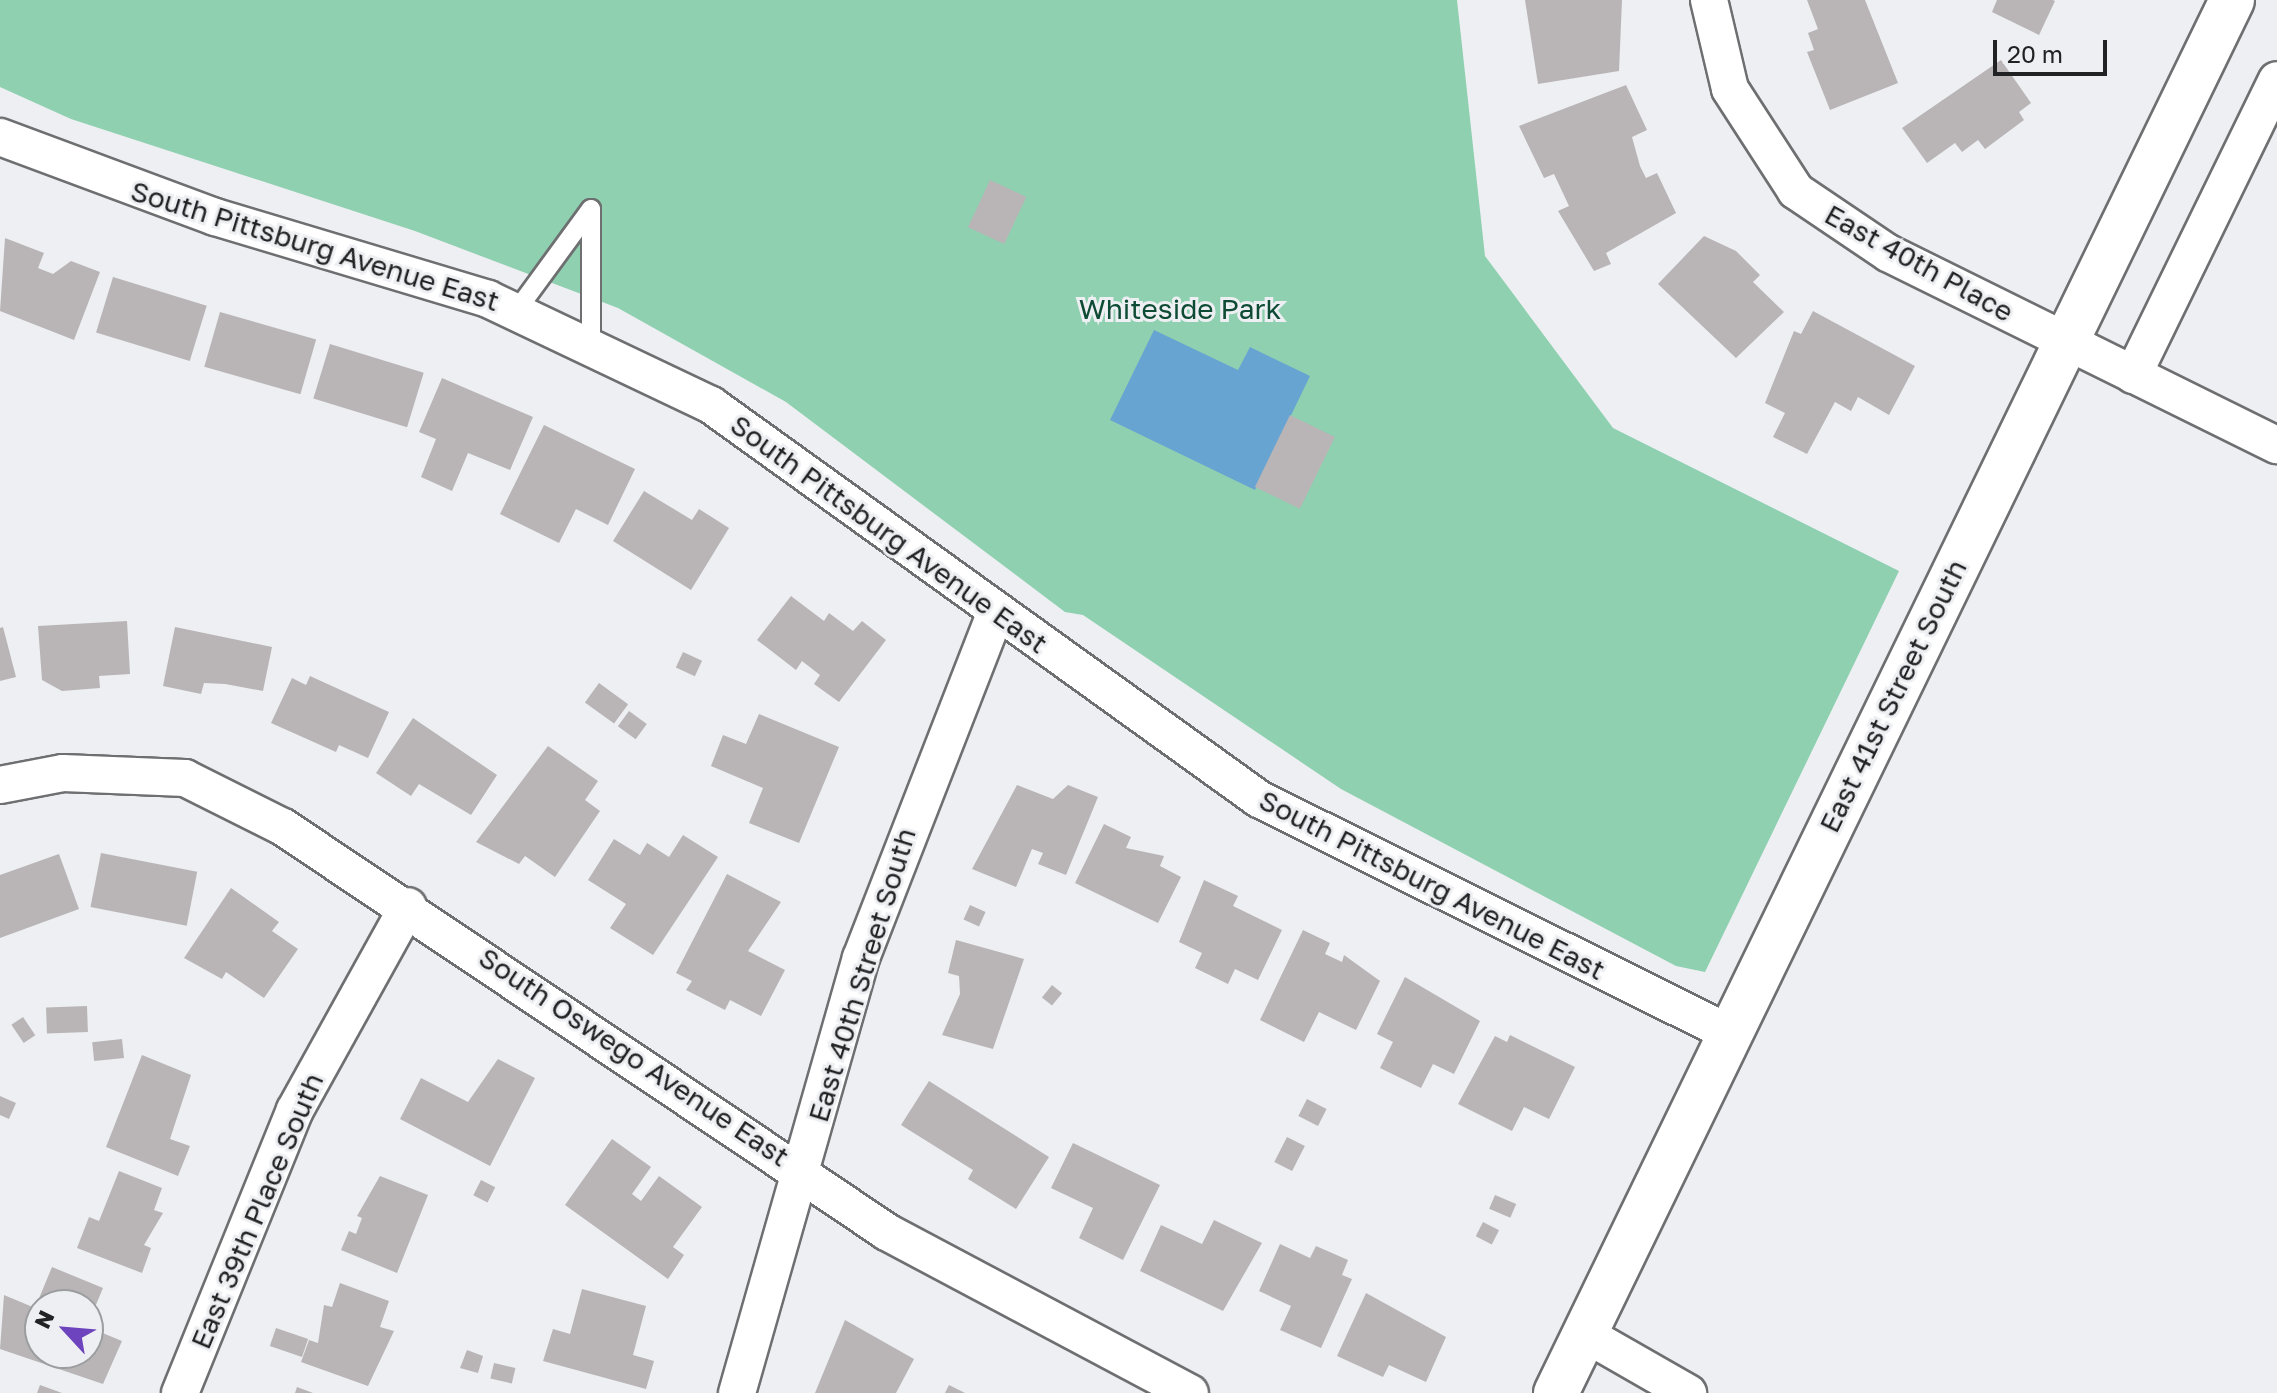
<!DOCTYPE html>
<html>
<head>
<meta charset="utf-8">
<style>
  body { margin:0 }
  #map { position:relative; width:2277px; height:1393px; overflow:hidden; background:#edeff2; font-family:"Golos Text",sans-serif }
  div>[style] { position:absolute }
  .green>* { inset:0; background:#8fd0b0 }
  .water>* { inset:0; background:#68a4d1 }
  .building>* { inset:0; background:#b9b5b6; transform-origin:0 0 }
  .roads { filter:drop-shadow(2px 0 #6e6f71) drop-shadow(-2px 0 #6e6f71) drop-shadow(0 2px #6e6f71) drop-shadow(0 -2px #6e6f71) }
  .service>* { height:18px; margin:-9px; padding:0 9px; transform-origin:9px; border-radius:9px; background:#fff }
  .minor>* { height:36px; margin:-18px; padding:0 18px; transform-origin:18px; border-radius:18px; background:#fff }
  .secondary>* { height:44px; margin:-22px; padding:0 22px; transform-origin:22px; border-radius:22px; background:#fff }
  span { translate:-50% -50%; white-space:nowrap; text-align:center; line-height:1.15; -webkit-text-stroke:6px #edeff2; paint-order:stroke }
  .street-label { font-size:28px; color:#212223 }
  .park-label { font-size:28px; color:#0e4b34 }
  .north { position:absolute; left:24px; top:1289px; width:80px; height:80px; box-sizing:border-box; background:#edeff2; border:2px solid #9b9d9f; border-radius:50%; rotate:296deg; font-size:22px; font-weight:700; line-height:32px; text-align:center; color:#212223 }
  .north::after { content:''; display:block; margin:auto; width:28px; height:36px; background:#6d44bd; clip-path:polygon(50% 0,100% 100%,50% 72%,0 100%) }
  .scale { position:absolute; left:1993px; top:40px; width:114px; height:36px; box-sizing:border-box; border:4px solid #212223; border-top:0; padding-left:10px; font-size:24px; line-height:28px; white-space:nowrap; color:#212223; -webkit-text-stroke:6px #edeff2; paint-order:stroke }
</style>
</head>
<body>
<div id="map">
  <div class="green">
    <i style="clip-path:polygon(0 0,1457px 0,1485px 256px,1613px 428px,1899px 571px,1705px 972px,1676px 966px,1341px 789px,1083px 615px,1065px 612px,786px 402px,618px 308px,415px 231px,71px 119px,0 87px)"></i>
  </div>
  <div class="water">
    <i style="clip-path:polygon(1154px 330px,1238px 370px,1250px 347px,1310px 376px,1255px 490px,1110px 420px)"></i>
  </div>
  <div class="building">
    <i style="clip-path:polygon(1525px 0,1622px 0,1619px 71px,1538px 84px)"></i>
    <i style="clip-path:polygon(1807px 0,1865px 0,1898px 83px,1830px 110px,1807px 52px,1814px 50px,1808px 33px,1818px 29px)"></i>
    <i style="clip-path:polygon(1997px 0,2053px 0,2055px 1px,2039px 35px,1992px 12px)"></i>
    <i style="clip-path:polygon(2001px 60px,2031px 103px,2019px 112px,2024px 120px,1985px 149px,1978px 140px,1962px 152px,1955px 143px,1927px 163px,1902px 128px)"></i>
    <i style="clip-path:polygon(1626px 85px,1647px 130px,1632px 137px,1640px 166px,1646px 178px,1657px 173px,1676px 213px,1606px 253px,1611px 264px,1594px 271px,1558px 211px,1569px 206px,1554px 174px,1544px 178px,1519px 126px)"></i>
    <i style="left:990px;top:180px;width:40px;height:52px;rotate:25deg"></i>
    <i style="clip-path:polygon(1704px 236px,1736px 251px,1760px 275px,1753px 282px,1784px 312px,1736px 358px,1658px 284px)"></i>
    <i style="clip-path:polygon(5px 238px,44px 253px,38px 268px,53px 274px,71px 261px,100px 272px,74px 340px,0 311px)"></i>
    <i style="left:113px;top:277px;width:98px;height:58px;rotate:17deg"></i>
    <i style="clip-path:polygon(1813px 311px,1915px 366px,1889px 415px,1858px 397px,1851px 411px,1835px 402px,1807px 454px,1773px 437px,1785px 413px,1765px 403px,1794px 331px,1801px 334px)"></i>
    <i style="left:220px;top:312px;width:100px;height:57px;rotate:16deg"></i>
    <i style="left:330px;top:344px;width:98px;height:57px;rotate:17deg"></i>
    <i style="clip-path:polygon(442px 378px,533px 417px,510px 470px,468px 453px,452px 491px,421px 477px,436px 439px,419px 432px)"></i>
    <i style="left:1290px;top:415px;width:50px;height:80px;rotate:26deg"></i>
    <i style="clip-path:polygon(544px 425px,635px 469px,608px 525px,576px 509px,559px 543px,500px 514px)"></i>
    <i style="clip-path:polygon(644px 491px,692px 520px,699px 509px,729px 528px,691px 590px,613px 541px)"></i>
    <i style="clip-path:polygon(791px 596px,824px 621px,829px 613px,853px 631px,862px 621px,886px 640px,839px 702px,814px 684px,820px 675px,802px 661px,796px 670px,757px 640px)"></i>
    <i style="clip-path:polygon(127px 621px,130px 674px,99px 676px,100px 688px,62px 691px,42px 680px,38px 626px)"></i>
    <i style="clip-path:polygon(3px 627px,16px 677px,0 681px,0 628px)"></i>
    <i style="clip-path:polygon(175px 627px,272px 647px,263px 691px,225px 684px,204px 683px,201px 694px,163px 686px)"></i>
    <i style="left:683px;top:652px;width:21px;height:17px;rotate:25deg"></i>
    <i style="clip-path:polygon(310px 676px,389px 712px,368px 758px,339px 745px,336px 752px,271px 723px,292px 678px,306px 685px)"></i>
    <i style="left:599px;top:683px;width:36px;height:24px;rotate:36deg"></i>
    <i style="left:629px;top:711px;width:22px;height:19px;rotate:36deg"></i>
    <i style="clip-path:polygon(759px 714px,839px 747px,799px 843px,749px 823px,763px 788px,711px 766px,723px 735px,746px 744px)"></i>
    <i style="clip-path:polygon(413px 718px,497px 775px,471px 815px,419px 784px,411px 796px,376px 773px)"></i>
    <i style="clip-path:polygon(548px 746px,598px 781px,585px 800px,600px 811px,555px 877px,525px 856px,519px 864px,476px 842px)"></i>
    <i style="clip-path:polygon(1017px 785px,1053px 799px,1068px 785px,1098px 797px,1066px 875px,1038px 864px,1043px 853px,1032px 849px,1016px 887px,972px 869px)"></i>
    <i style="clip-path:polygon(1104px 824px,1131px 837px,1126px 848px,1164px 856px,1160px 866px,1181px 877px,1158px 923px,1075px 883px)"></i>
    <i style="clip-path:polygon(683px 835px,718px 857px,653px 955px,610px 928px,626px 904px,588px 880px,614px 839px,640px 855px,647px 843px,669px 857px)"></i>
    <i style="left:101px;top:853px;width:98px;height:55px;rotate:11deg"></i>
    <i style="clip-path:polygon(59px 854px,79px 909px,0 938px,0 875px)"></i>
    <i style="clip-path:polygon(727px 874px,781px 902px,748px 951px,785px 970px,761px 1016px,730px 1000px,725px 1010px,686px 990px,692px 981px,676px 973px)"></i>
    <i style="clip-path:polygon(1204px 880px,1238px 896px,1233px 906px,1282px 930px,1258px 980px,1235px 969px,1228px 984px,1195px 968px,1202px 953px,1179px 942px)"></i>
    <i style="clip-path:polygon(231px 888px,279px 922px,272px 931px,298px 949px,264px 998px,226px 972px,222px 979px,184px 958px)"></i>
    <i style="left:970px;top:905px;width:17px;height:16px;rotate:24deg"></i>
    <i style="clip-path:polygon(1303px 930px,1330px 943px,1325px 954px,1342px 962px,1344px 955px,1380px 981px,1356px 1030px,1319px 1012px,1304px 1042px,1260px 1020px)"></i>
    <i style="clip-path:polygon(956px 940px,1024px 959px,993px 1049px,942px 1035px,960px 994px,959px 976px,948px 973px)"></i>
    <i style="clip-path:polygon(1405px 977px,1480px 1021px,1454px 1074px,1433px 1064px,1421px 1088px,1380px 1068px,1393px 1042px,1377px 1034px)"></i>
    <i style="left:1052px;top:985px;width:13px;height:16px;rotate:39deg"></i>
    <i style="left:87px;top:1006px;width:26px;height:41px;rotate:88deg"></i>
    <i style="left:23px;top:1017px;width:22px;height:14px;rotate:56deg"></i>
    <i style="clip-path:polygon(1510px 1035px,1575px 1067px,1549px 1119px,1524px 1107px,1512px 1131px,1458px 1104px,1495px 1036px,1507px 1042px)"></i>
    <i style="left:122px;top:1039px;width:19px;height:30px;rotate:84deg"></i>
    <i style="clip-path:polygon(142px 1055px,191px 1075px,170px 1139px,190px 1146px,178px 1176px,106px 1147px)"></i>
    <i style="clip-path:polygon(498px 1059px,535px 1078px,490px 1166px,400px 1119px,421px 1078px,468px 1102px)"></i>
    <i style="clip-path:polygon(929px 1081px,1049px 1157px,1016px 1209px,968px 1179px,973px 1170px,901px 1125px)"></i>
    <i style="clip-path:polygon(0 1096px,16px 1103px,9px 1119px,0 1115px)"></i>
    <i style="left:1307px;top:1099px;width:22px;height:19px;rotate:27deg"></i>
    <i style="left:1287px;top:1137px;width:20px;height:28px;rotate:27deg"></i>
    <i style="clip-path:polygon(612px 1139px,651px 1167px,632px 1194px,641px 1201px,659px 1176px,702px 1207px,673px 1247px,684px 1255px,668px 1279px,565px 1205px)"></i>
    <i style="clip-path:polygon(1073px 1143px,1160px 1185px,1123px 1260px,1079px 1238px,1093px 1208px,1051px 1188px)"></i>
    <i style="clip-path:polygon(119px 1171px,162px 1188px,154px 1210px,163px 1213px,144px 1245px,151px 1248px,142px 1273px,77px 1248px,89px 1217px,99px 1221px)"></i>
    <i style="clip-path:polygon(380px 1176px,428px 1195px,397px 1273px,341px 1250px,349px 1231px,356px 1234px,362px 1218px,357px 1216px)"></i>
    <i style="left:481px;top:1180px;width:16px;height:17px;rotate:27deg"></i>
    <i style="left:1495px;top:1195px;width:23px;height:15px;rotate:23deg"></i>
    <i style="clip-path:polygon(1214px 1220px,1262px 1243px,1223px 1311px,1140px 1271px,1161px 1225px,1202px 1244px)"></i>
    <i style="left:1483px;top:1222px;width:18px;height:16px;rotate:27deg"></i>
    <i style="clip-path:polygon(1280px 1244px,1310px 1258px,1316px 1246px,1348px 1260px,1342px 1275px,1352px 1279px,1321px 1348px,1280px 1330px,1291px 1306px,1259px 1291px)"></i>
    <i style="clip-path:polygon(52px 1267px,103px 1288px,88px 1324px,88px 1305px,40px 1305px,40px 1353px,88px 1353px,88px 1327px,122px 1341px,103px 1384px,0 1349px,4px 1295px,35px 1308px)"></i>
    <i style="clip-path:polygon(340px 1283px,389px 1301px,380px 1327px,394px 1331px,368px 1386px,301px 1362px,309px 1340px,318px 1343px,324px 1305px,332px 1307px)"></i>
    <i style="clip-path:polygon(582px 1289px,646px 1306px,633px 1355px,654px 1361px,646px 1389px,543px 1361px,553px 1329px,570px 1334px)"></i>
    <i style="clip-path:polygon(1366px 1293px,1446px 1337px,1426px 1382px,1389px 1365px,1383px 1377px,1337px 1356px)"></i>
    <i style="clip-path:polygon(845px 1320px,914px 1359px,896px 1393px,815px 1393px)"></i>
    <i style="left:276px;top:1328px;width:34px;height:19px;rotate:19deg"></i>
    <i style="clip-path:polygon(467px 1350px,483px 1356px,478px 1373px,460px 1368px)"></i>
    <i style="left:494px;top:1363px;width:22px;height:16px;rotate:13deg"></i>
    <i style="clip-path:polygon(40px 1385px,62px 1393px,37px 1393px)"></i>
    <i style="clip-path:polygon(949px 1385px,965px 1393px,945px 1393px)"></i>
    <i style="clip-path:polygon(297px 1387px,313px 1393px,295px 1393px)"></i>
  </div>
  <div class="roads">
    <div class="service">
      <i style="left:517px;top:310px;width:125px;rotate:-53.8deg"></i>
      <i style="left:591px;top:343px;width:134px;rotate:-90deg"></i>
    </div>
    <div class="minor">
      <i style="left:1709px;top:0;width:91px;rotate:76.7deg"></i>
      <i style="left:1730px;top:89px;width:121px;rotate:57.1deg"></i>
      <i style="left:1796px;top:191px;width:111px;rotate:34deg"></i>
      <i style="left:1888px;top:253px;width:434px;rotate:26.3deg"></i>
      <i style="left:0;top:137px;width:229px;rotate:20.4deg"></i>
      <i style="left:215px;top:217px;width:285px;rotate:16.7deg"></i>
      <i style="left:488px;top:299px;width:247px;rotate:25.4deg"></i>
      <i style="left:711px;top:405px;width:675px;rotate:35.72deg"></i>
      <i style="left:1259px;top:799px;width:527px;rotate:26.47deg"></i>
      <i style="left:2133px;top:375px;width:328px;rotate:-64deg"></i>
      <i style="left:0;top:785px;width:64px;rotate:-10.8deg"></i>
      <i style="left:63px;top:773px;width:122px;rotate:2.3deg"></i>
      <i style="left:185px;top:778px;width:110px;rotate:26.6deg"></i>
      <i style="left:283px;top:827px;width:727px;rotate:33.84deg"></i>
      <i style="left:887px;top:1232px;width:343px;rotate:28deg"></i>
      <i style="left:1585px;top:1334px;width:119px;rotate:29.8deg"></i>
      <i style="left:180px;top:1393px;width:305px;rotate:-67.9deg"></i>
      <i style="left:295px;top:1110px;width:233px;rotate:-61deg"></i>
      <i style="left:737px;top:1393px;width:452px;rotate:-74.1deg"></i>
      <i style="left:861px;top:958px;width:372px;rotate:-68.7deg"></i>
    </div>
    <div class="secondary">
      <i style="left:1556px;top:1393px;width:1548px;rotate:-64.11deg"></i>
    </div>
  </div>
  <div class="street-label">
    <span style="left:315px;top:246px;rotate:17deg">South Pittsburg Avenue East</span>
    <span style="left:1919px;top:263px;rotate:29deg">East 40th Place</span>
    <span style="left:889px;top:534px;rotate:36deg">South Pittsburg Avenue East</span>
    <span style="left:1893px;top:696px;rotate:-64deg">East 41st Street South</span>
    <span style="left:1432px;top:885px;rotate:27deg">South Pittsburg Avenue East</span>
    <span style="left:862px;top:975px;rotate:-73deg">East 40th Street South</span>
    <span style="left:634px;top:1057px;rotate:34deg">South Oswego Avenue East</span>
    <span style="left:257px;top:1211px;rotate:-67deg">East 39th Place South</span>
  </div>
  <div class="park-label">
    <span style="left:1180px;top:309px">Whiteside Park</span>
  </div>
  <div class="north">N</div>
  <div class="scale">20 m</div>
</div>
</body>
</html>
